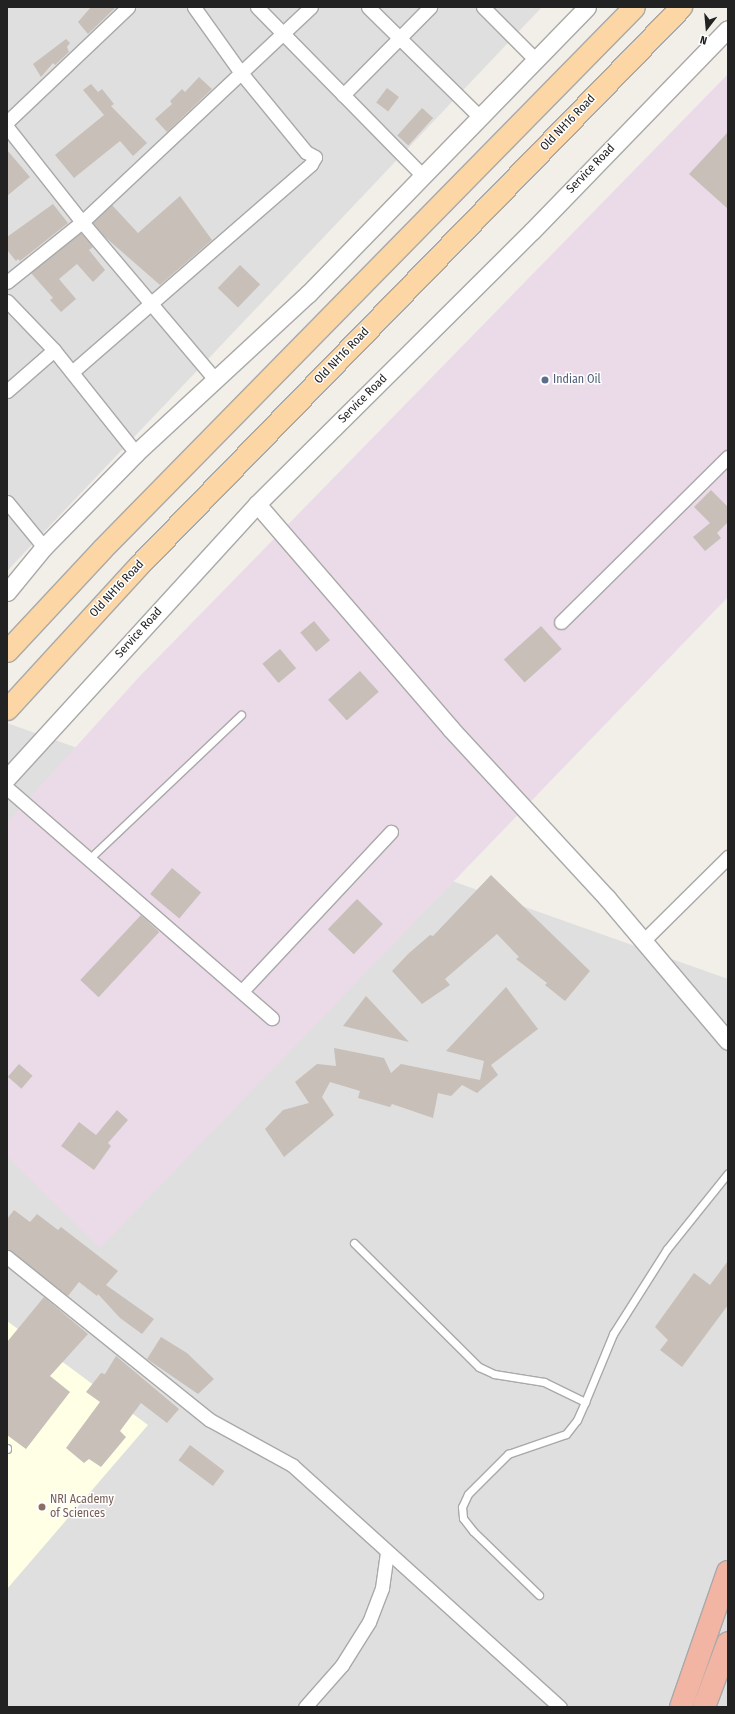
<!DOCTYPE html>
<html>
<head>
<meta charset="utf-8">
<style>
  body { margin:0 }
  #map { position:relative; width:735px; height:1714px; overflow:hidden; background:#f2efe9; font-family:"Fira Sans Condensed",sans-serif }
  div>[style] { position:absolute }
  .residential>* { inset:0; background:#e0dfdf }
  .industrial>* { inset:0; background:#ebdbe8 }
  .education>* { inset:0; background:#ffffe5 }
  .building>* { inset:0; background:#c7bfb8; transform-origin:0 0 }
  .roads { filter:drop-shadow(1px 0 #a9a9a9) drop-shadow(-1px 0 #a9a9a9) drop-shadow(0 1px #a9a9a9) drop-shadow(0 -1px #a9a9a9) }
  .service>* { height:7px; margin:-3.5px; padding:0 3.5px; transform-origin:3.5px; border-radius:3.5px; background:#fff }
  .minor>* { height:13px; margin:-6.5px; padding:0 6.5px; transform-origin:6.5px; border-radius:6.5px; background:#fff }
  .tertiary>* { height:17px; margin:-8.5px; padding:0 8.5px; transform-origin:8.5px; border-radius:8.5px; background:#fff }
  .primary>* { height:21px; margin:-10.5px; padding:0 10.5px; transform-origin:10.5px; border-radius:10.5px; background:#fcd6a4 }
  .trunk>* { height:22px; margin:-11px; padding:0 11px; transform-origin:11px; border-radius:11px; background:#f2b4a3 }
  .dots>* { width:11px; height:11px; translate:-50% -50%; box-sizing:border-box; border:2px solid #fff; border-radius:50% }
  span { translate:-50% -50%; white-space:nowrap; text-align:center; line-height:1.15; -webkit-text-stroke:3px #fff; paint-order:stroke }
  .street-label { font-size:12px; color:#222 }
  .service-label { font-size:12px; color:#4e5e75 }
  .left { translate:0 -50%; text-align:left }
  .education-label { font-size:12px; color:#785e54 }
  .frame { position:absolute; inset:0; border:8px solid #222; pointer-events:none }
  .north { position:absolute; left:687px; top:8px; width:40px; height:40px; -webkit-text-stroke:3px #fff; paint-order:stroke; rotate:196deg; font-size:11px; font-weight:700; line-height:16px; text-align:center; color:#222 }
  .north::after { content:''; display:block; margin:auto; width:14px; height:18px; background:#222; clip-path:polygon(50% 0,100% 100%,50% 72%,0 100%) }
</style>
</head>
<body>
<div id="map">
  <div class="residential">
    <i style="clip-path:polygon(7px 7px,542px 7px,8px 570px,7px 569px)"></i>
    <i style="clip-path:polygon(7px 723px,728px 979px,728px 1707px,7px 1707px)"></i>
  </div>
  <div class="industrial">
    <i style="clip-path:polygon(728px 74px,728px 597px,100px 1248px,7px 1156px,7px 823px,139px 677px)"></i>
  </div>
  <div class="education">
    <i style="clip-path:polygon(7px 1321px,148px 1425px,7px 1589px)"></i>
  </div>
  <div class="building">
    <i style="clip-path:polygon(91px 7px,116px 7px,88px 34px,78px 22px)"></i>
    <i style="clip-path:polygon(66px 39px,70px 43px,67px 47px,69px 52px,55px 65px,53px 63px,41px 77px,33px 64px)"></i>
    <i style="clip-path:polygon(199px 77px,212px 89px,167px 132px,155px 119px,172px 104px,170px 101px,182px 89px,185px 92px)"></i>
    <i style="clip-path:polygon(91px 84px,98px 92px,102px 89px,114px 104px,111px 106px,147px 143px,133px 156px,120px 141px,74px 178px,55px 155px,104px 115px,83px 90px)"></i>
    <i style="left:387px;top:88px;width:15px;height:18px;rotate:37deg"></i>
    <i style="left:422px;top:108px;width:15px;height:37px;rotate:42deg"></i>
    <i style="clip-path:polygon(728px 132px,728px 209px,689px 174px)"></i>
    <i style="clip-path:polygon(7px 150px,30px 177px,7px 196px)"></i>
    <i style="clip-path:polygon(180px 196px,212px 240px,160px 285px,105px 237px,93px 223px,112px 205px,138px 233px)"></i>
    <i style="clip-path:polygon(53px 204px,68px 223px,20px 261px,18px 259px,16px 261px,7px 250px,7px 237px)"></i>
    <i style="clip-path:polygon(81px 233px,93px 247px,89px 250px,105px 270px,93px 282px,77px 264px,59px 279px,76px 299px,61px 312px,50px 300px,53px 298px,31px 273px)"></i>
    <i style="left:240px;top:265px;width:28px;height:32px;rotate:44deg"></i>
    <i style="clip-path:polygon(711px 490px,728px 507px,728px 522px,717px 533px,721px 538px,705px 551px,693px 537px,710px 523px,694px 507px)"></i>
    <i style="left:314px;top:621px;width:25px;height:18px;rotate:50deg"></i>
    <i style="left:541px;top:626px;width:31px;height:50px;rotate:48deg"></i>
    <i style="left:280px;top:649px;width:25px;height:23px;rotate:50deg"></i>
    <i style="left:360px;top:671px;width:28px;height:43px;rotate:48deg"></i>
    <i style="left:172px;top:868px;width:38px;height:34px;rotate:40deg"></i>
    <i style="clip-path:polygon(491px 875px,590px 971px,565px 1001px,545px 985px,547px 983px,516px 959px,519px 957px,497px 934px,445px 979px,450px 985px,422px 1004px,392px 971px,408px 954px,430px 935px,433px 936px)"></i>
    <i style="left:357px;top:899px;width:36px;height:42px;rotate:44deg"></i>
    <i style="left:141px;top:915px;width:25px;height:89px;rotate:43deg"></i>
    <i style="clip-path:polygon(506px 987px,538px 1029px,491px 1065px,498px 1075px,477px 1093px,462px 1085px,451px 1096px,438px 1093px,433px 1118px,392px 1104px,390px 1107px,358px 1098px,360px 1091px,330px 1082px,322px 1097px,334px 1115px,284px 1157px,265px 1129px,283px 1110px,309px 1103px,295px 1082px,317px 1064px,336px 1066px,334px 1048px,384px 1058px,391px 1073px,401px 1064px,480px 1080px,484px 1061px,446px 1051px)"></i>
    <i style="clip-path:polygon(366px 996px,409px 1042px,343px 1026px)"></i>
    <i style="left:19px;top:1064px;width:18px;height:17px;rotate:41deg"></i>
    <i style="clip-path:polygon(117px 1110px,128px 1120px,108px 1143px,111px 1146px,94px 1170px,61px 1146px,79px 1122px,96px 1135px)"></i>
    <i style="clip-path:polygon(14px 1210px,30px 1222px,37px 1214px,58px 1230px,61px 1227px,118px 1271px,106px 1285px,154px 1319px,142px 1334px,120px 1318px,98px 1294px,97px 1296px,79px 1282px,68px 1296px,7px 1249px,7px 1219px)"></i>
    <i style="clip-path:polygon(728px 1261px,728px 1305px,682px 1367px,660px 1350px,668px 1340px,655px 1327px,694px 1273px,710px 1285px)"></i>
    <i style="clip-path:polygon(44px 1297px,88px 1334px,50px 1376px,70px 1392px,26px 1449px,7px 1435px,7px 1342px)"></i>
    <i style="clip-path:polygon(161px 1337px,187px 1353px,214px 1379px,198px 1394px,147px 1359px)"></i>
    <i style="clip-path:polygon(116px 1356px,179px 1409px,167px 1423px,141px 1403px,120px 1431px,126px 1437px,101px 1467px,89px 1459px,84px 1463px,66px 1448px,100px 1402px,86px 1392px,101px 1373px,105px 1374px)"></i>
    <i style="left:190px;top:1445px;width:43px;height:19px;rotate:37deg"></i>
  </div>
  <div class="roads">
    <div class="service">
      <i style="left:88px;top:860px;width:211px;rotate:-43.5deg"></i>
      <i style="left:354px;top:1243px;width:176px;rotate:44.8deg"></i>
      <i style="left:479px;top:1367px;width:17px;rotate:25deg"></i>
      <i style="left:494px;top:1374px;width:51px;rotate:9.1deg"></i>
      <i style="left:544px;top:1382px;width:46px;rotate:26deg"></i>
      <i style="left:585px;top:1402px;width:74px;rotate:-67.6deg"></i>
      <i style="left:613px;top:1334px;width:101px;rotate:-57.6deg"></i>
      <i style="left:667px;top:1249px;width:97px;rotate:-51.2deg"></i>
      <i style="left:7px;top:1448px;width:1px;rotate:90deg"></i>
      <i style="left:539px;top:1595px;width:92px;rotate:-135.9deg"></i>
      <i style="left:473px;top:1531px;width:16px;rotate:-128deg"></i>
      <i style="left:463px;top:1518px;width:11px;rotate:-95deg"></i>
      <i style="left:462px;top:1507px;width:14px;rotate:-65deg"></i>
      <i style="left:468px;top:1494px;width:57px;rotate:-45deg"></i>
      <i style="left:508px;top:1454px;width:61px;rotate:-19deg"></i>
      <i style="left:566px;top:1434px;width:18px;rotate:-52deg"></i>
      <i style="left:577px;top:1420px;width:20px;rotate:-66deg"></i>
    </div>
    <div class="minor">
      <i style="left:257px;top:7px;width:238px;rotate:45.5deg"></i>
      <i style="left:368px;top:7px;width:157px;rotate:44.5deg"></i>
      <i style="left:483px;top:7px;width:75px;rotate:45deg"></i>
      <i style="left:343px;top:95px;width:124px;rotate:-45.3deg"></i>
      <i style="left:7px;top:122px;width:167px;rotate:-43.5deg"></i>
      <i style="left:7px;top:127px;width:121px;rotate:51.7deg"></i>
      <i style="left:82px;top:222px;width:204px;rotate:49.8deg"></i>
      <i style="left:7px;top:282px;width:96px;rotate:-38.7deg"></i>
      <i style="left:82px;top:222px;width:314px;rotate:-43.2deg"></i>
      <i style="left:7px;top:301px;width:68px;rotate:46.2deg"></i>
      <i style="left:54px;top:350px;width:132px;rotate:51.5deg"></i>
      <i style="left:72px;top:372px;width:317px;rotate:-41deg"></i>
      <i style="left:311px;top:164px;width:8px;rotate:-60deg"></i>
      <i style="left:315px;top:157px;width:10px;rotate:-151deg"></i>
      <i style="left:306px;top:152px;width:102px;rotate:-129.4deg"></i>
      <i style="left:241px;top:73px;width:81px;rotate:-125.5deg"></i>
      <i style="left:7px;top:391px;width:62px;rotate:-41.1deg"></i>
      <i style="left:7px;top:502px;width:58px;rotate:50.6deg"></i>
      <i style="left:561px;top:622px;width:235px;rotate:-44.7deg"></i>
      <i style="left:7px;top:788px;width:351px;rotate:41deg"></i>
      <i style="left:643px;top:941px;width:120px;rotate:-44.7deg"></i>
      <i style="left:242px;top:991px;width:218px;rotate:-46.9deg"></i>
      <i style="left:7px;top:1257px;width:260px;rotate:38.8deg"></i>
      <i style="left:210px;top:1420px;width:94px;rotate:28.8deg"></i>
      <i style="left:292px;top:1465px;width:361px;rotate:42.1deg"></i>
      <i style="left:305px;top:1707px;width:56px;rotate:-48.6deg"></i>
      <i style="left:342px;top:1665px;width:51px;rotate:-57.9deg"></i>
      <i style="left:369px;top:1622px;width:36px;rotate:-69deg"></i>
      <i style="left:382px;top:1588px;width:35px;rotate:-82deg"></i>
    </div>
    <div class="tertiary">
      <i style="left:257px;top:504px;width:297px;rotate:49.2deg"></i>
      <i style="left:451px;top:729px;width:230px;rotate:47.3deg"></i>
      <i style="left:607px;top:898px;width:187px;rotate:49.8deg"></i>
      <i style="left:7px;top:592px;width:58px;rotate:-50.6deg"></i>
      <i style="left:44px;top:547px;width:132px;rotate:-45.6deg"></i>
      <i style="left:136px;top:453px;width:234px;rotate:-42.8deg"></i>
      <i style="left:308px;top:294px;width:400px;rotate:-45.8deg"></i>
      <i style="left:7px;top:778px;width:371px;rotate:-47.6deg"></i>
      <i style="left:257px;top:504px;width:387px;rotate:-44.8deg"></i>
      <i style="left:532px;top:231px;width:281px;rotate:-45.9deg"></i>
    </div>
    <div class="primary">
      <i style="left:7px;top:651px;width:139px;rotate:-47deg"></i>
      <i style="left:102px;top:549px;width:759px;rotate:-45.53deg"></i>
      <i style="left:7px;top:709px;width:195px;rotate:-47.5deg"></i>
      <i style="left:139px;top:565px;width:778px;rotate:-45.83deg"></i>
    </div>
    <div class="trunk">
      <i style="left:681px;top:1707px;width:143px;rotate:-70.8deg"></i>
      <i style="left:704px;top:1707px;width:68px;rotate:-69.4deg"></i>
    </div>
  </div>
  <div class="dots">
    <i style="left:545px;top:380px;background:#5c6f8a"></i>
    <i style="left:42px;top:1507px;background:#8d6e63"></i>
  </div>
  <div class="street-label">
    <span style="left:568px;top:123px;rotate:-46deg">Old NH16 Road</span>
    <span style="left:591px;top:169px;rotate:-46deg">Service Road</span>
    <span style="left:342px;top:356px;rotate:-46deg">Old NH16 Road</span>
    <span style="left:363px;top:399px;rotate:-45deg">Service Road</span>
    <span style="left:117px;top:589px;rotate:-47deg">Old NH16 Road</span>
    <span style="left:139px;top:633px;rotate:-48deg">Service Road</span>
  </div>
  <div class="service-label">
    <span class="left" style="left:553px;top:380px">Indian Oil</span>
  </div>
  <div class="education-label">
    <span class="left" style="left:50px;top:1507px">NRI Academy<br>of Sciences</span>
  </div>
  <div class="frame"></div>
  <div class="north">N</div>
</div>
</body>
</html>
